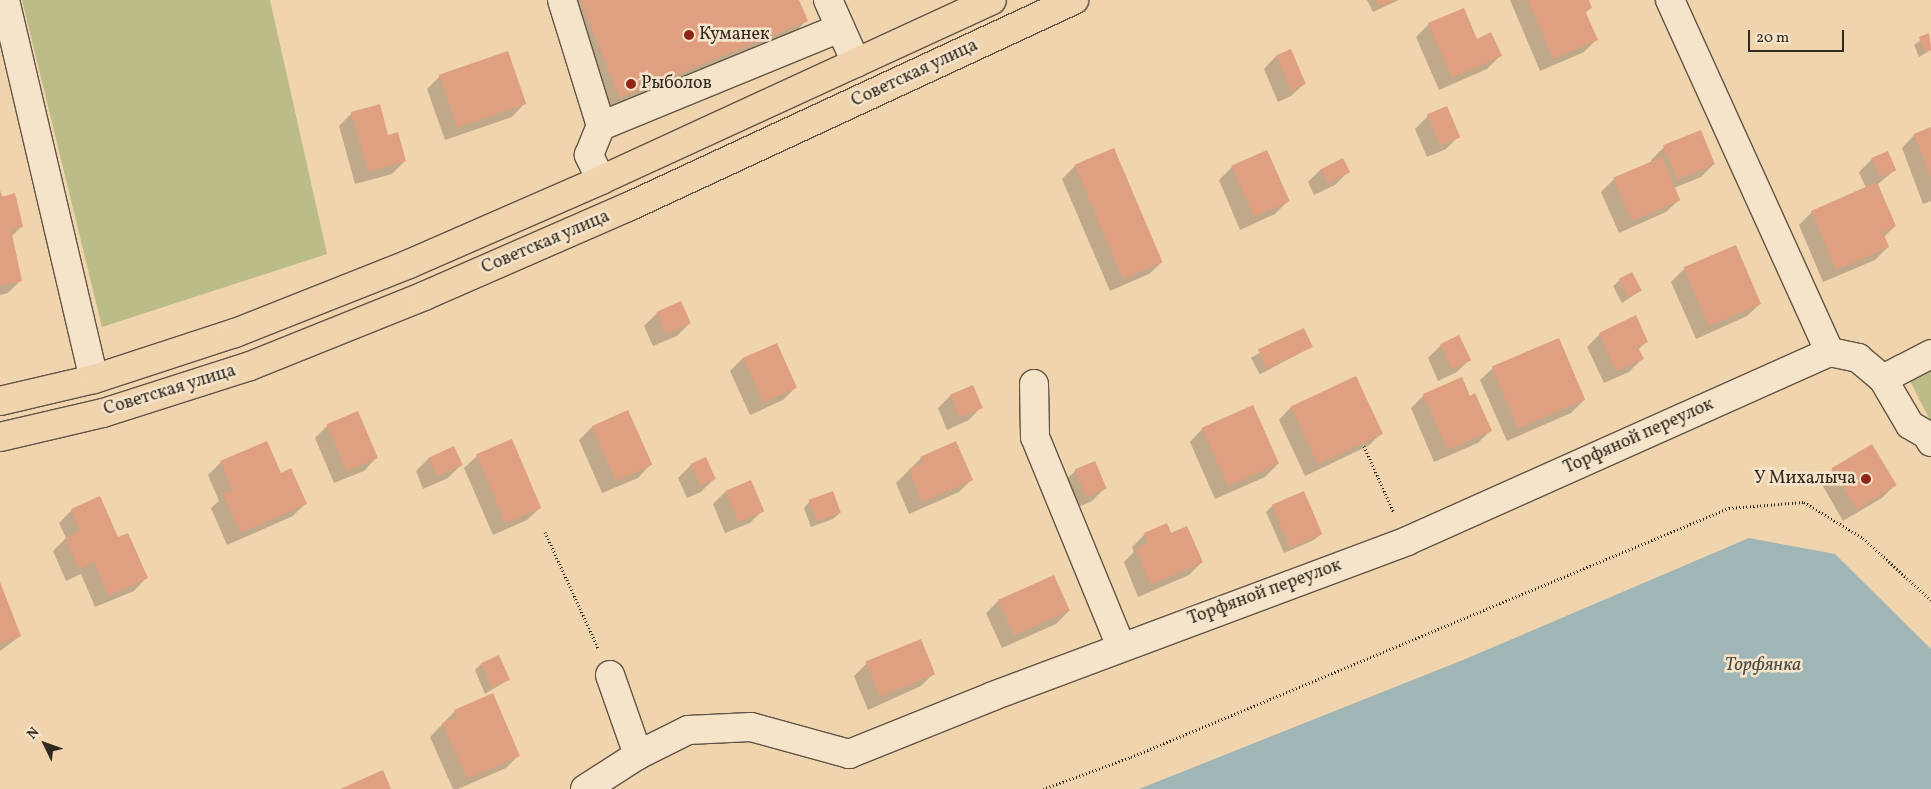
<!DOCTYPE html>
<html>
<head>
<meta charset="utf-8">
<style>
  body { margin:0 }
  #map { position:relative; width:1931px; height:789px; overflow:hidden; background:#f0d4ae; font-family:Vollkorn,serif }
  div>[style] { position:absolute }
  .green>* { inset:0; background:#bcbc88 }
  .water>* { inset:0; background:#a0b5b6 }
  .shadow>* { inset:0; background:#0003; transform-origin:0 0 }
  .building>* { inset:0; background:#df9f81; transform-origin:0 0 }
  .path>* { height:3px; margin-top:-1.5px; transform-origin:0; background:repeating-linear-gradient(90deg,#312a20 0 1px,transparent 0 3.5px) }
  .roads { filter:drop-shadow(1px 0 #615444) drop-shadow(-1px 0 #615444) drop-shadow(0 1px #615444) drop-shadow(0 -1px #615444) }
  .minor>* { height:28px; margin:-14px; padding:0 14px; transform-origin:14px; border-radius:14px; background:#f5e3ca }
  .major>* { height:28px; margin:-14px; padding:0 14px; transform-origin:14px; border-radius:14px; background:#f0d4ae }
  .dots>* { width:14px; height:14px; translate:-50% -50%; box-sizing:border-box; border:2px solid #f5e3ca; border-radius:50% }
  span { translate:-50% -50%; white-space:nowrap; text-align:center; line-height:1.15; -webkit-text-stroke:5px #f5e3ca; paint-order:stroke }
  .poi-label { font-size:18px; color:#312a20 }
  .left { translate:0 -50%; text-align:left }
  .right { translate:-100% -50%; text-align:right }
  .street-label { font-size:18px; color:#312a20 }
  .water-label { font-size:19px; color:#4d4d46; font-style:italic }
  .north { position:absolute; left:20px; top:719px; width:50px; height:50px; -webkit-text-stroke:4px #f5e3ca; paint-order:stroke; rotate:312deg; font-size:14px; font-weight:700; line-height:20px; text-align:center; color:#312a20 }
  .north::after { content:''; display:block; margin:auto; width:18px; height:22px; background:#312a20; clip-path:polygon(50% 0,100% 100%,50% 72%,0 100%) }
  .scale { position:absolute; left:1748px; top:30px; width:96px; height:22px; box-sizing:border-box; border:2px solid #312a20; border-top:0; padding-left:6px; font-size:15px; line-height:18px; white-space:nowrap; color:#312a20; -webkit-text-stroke:4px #f5e3ca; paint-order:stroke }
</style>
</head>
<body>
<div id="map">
  <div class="green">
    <i style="clip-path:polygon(22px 0,270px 0,327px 254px,102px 327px)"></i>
    <i style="clip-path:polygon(1931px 365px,1931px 419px,1930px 420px,1908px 377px)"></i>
  </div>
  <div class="water">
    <i style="clip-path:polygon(1749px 538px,1835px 554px,1931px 649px,1931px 789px,1139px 789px,1463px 660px)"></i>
  </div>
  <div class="shadow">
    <i style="clip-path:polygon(562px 0,797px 0,806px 21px,793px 34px,607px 110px)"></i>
    <i style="clip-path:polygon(1367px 0,1399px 0,1373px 12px)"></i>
    <i style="clip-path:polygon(1510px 0,1587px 0,1591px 8px,1585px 13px,1597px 39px,1584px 52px,1540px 71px)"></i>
    <i style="clip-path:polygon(1429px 24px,1476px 40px,1500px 56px,1487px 69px,1439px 90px,1416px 37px)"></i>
    <i style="clip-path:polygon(1929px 34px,1931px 50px,1919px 57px,1914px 45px)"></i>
    <i style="clip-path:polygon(1290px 50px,1304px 84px,1291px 96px,1278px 102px,1264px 69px,1276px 56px)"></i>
    <i style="clip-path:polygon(440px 76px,524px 104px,512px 117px,445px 140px,427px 89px)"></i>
    <i style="clip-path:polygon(352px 113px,388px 136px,405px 161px,392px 174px,355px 184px,339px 126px)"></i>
    <i style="clip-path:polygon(1428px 116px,1459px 136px,1446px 149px,1427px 157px,1415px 129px)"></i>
    <i style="clip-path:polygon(1931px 128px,1931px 201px,1923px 204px,1902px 148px,1914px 135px)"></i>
    <i style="clip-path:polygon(1664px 147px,1714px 164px,1701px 177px,1674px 188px,1679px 200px,1666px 212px,1619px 233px,1601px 192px,1614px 179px,1652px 163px,1651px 160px)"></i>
    <i style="clip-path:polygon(1872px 159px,1895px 170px,1877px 185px,1895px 226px,1884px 237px,1888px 247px,1875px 260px,1823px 282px,1799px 225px,1812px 212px,1866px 188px,1859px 172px)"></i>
    <i style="clip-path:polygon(1075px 166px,1162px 262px,1149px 274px,1110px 291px,1062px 179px)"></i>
    <i style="clip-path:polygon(1232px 167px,1288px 201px,1275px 214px,1240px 230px,1219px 180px)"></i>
    <i style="clip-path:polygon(1321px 169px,1348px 172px,1335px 185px,1314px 195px,1308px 182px)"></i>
    <i style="clip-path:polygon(0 192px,21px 227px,11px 237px,21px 280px,8px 293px,0 295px)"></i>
    <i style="clip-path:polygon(1735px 247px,1760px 304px,1747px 316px,1696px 339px,1671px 282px,1684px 269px)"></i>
    <i style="clip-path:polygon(1620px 280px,1640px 291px,1622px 303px,1613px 286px)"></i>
    <i style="clip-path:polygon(657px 313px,690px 323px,677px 336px,653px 346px,644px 326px)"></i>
    <i style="left:1303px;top:330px;width:19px;height:59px;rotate:62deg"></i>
    <i style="clip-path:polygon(1600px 334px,1647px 341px,1638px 350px,1642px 359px,1629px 372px,1604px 383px,1587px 347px)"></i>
    <i style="clip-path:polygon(777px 344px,795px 388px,783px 400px,750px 415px,730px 371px,743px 358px)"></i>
    <i style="clip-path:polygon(1441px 345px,1469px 360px,1457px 372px,1438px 381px,1428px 358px)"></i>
    <i style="clip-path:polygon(1493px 368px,1584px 400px,1571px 413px,1507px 441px,1480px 380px)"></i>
    <i style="clip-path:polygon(1355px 378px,1381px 434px,1368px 446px,1305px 476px,1279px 420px,1291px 407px)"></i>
    <i style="clip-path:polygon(972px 387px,981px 407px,969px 420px,947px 430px,938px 408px,951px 395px)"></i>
    <i style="clip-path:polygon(1424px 395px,1469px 397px,1490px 431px,1478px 443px,1434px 462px,1411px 408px)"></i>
    <i style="clip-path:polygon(328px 425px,376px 458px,364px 471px,334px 483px,315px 438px)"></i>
    <i style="clip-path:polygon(592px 427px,650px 465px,638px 478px,602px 493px,579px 440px)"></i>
    <i style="clip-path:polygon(1202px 429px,1278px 464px,1265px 477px,1215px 499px,1190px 442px)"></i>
    <i style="clip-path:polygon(267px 442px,280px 474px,305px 504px,293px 516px,227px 545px,211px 508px,219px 501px,208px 475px,221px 462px)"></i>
    <i style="clip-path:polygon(453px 448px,461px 465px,448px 478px,423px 489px,416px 471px,429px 458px)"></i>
    <i style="clip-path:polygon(477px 456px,540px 508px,527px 520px,493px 535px,464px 468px)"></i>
    <i style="clip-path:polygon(921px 458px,972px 479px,959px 492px,909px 514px,896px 483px)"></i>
    <i style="clip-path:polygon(691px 465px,714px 479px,701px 492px,687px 498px,678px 478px)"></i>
    <i style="clip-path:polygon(1833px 469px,1895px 485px,1882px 498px,1843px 521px,1820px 481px)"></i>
    <i style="clip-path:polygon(1076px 470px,1105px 488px,1092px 501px,1074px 509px,1063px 483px)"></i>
    <i style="clip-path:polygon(725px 492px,763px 510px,750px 523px,725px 533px,713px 504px)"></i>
    <i style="clip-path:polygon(810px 501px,840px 513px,833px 519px,811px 527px,804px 508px)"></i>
    <i style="clip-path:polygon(1272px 506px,1321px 534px,1314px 540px,1284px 553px,1266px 512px)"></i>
    <i style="clip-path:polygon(72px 510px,117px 539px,146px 578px,134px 591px,95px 607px,81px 574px,66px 581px,53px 551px,66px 538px,59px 523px)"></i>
    <i style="clip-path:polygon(1145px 534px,1171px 535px,1202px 562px,1189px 575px,1138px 597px,1124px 562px,1134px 552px,1132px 547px)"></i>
    <i style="clip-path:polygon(0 585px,20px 636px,0 651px)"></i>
    <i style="clip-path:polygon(999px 600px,1069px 611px,1056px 624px,1002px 648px,986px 613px)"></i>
    <i style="clip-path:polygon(920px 640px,934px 673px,921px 686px,868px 710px,854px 676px,866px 664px)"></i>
    <i style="clip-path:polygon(481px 664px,508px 680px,485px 694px,475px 670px)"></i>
    <i style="clip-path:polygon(455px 711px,519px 755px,506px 768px,458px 789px,453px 789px,430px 737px)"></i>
  </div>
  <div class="building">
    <i style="clip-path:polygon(580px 0,799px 0,808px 21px,620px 98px)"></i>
    <i style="clip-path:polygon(1376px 0,1394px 0,1380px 7px)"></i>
    <i style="clip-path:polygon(1528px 0,1589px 0,1592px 8px,1585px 11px,1598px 40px,1553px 59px)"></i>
    <i style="clip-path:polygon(1464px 8px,1477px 39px,1491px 32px,1502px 56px,1452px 78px,1428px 23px)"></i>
    <i style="clip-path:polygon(1929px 33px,1931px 50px,1925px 52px,1919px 37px)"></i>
    <i style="left:1291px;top:49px;width:38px;height:16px;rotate:67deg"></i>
    <i style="left:508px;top:51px;width:56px;height:73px;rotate:71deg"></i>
    <i style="clip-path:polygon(380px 104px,388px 135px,398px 132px,406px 161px,368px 172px,351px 112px)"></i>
    <i style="left:1447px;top:106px;width:34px;height:22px;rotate:67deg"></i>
    <i style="clip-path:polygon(1931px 127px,1931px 178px,1914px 134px)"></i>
    <i style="left:1701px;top:130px;width:37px;height:41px;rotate:68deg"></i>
    <i style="left:1114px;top:148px;width:124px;height:43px;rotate:67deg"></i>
    <i style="left:1267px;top:150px;width:56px;height:39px;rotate:66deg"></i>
    <i style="left:1888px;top:151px;width:21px;height:18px;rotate:67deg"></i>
    <i style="left:1662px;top:157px;width:47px;height:53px;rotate:67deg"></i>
    <i style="left:1343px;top:158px;width:16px;height:25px;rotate:63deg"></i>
    <i style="clip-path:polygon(1877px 182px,1896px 226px,1883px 232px,1889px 247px,1836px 270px,1811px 211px)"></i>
    <i style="clip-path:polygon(0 190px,2px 197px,15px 193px,23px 227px,11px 230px,22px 281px,0 286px)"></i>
    <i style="left:1736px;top:245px;width:64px;height:57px;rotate:67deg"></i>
    <i style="left:1632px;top:272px;width:21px;height:15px;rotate:62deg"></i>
    <i style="left:681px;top:301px;width:24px;height:27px;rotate:66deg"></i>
    <i style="clip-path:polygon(1636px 315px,1648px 342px,1638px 347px,1644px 359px,1616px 371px,1599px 333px)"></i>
    <i style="left:1304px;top:328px;width:21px;height:51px;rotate:65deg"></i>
    <i style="left:1459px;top:335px;width:28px;height:21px;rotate:64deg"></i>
    <i style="left:1559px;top:338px;width:67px;height:73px;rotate:67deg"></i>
    <i style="left:777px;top:343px;width:49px;height:37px;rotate:66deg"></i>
    <i style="left:1356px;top:376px;width:64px;height:72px;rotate:65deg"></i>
    <i style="clip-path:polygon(1462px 377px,1470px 396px,1475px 393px,1492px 431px,1447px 450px,1423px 394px)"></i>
    <i style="left:973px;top:385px;width:25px;height:25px;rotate:67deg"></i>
    <i style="left:1253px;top:405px;width:64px;height:56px;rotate:66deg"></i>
    <i style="left:628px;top:410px;width:60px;height:40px;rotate:66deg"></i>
    <i style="left:358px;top:411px;width:51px;height:34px;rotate:67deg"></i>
    <i style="left:512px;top:439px;width:75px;height:39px;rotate:67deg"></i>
    <i style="clip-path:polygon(267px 441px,281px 473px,291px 468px,307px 504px,240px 533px,223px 494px,232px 491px,220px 461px)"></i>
    <i style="clip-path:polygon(956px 441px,973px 480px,922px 502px,909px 469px,923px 463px,920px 457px)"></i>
    <i style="left:1872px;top:444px;width:48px;height:47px;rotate:59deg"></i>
    <i style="left:454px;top:446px;width:21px;height:28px;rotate:65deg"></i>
    <i style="left:706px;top:457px;width:24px;height:17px;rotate:66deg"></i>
    <i style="left:1095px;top:461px;width:30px;height:22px;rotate:67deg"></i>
    <i style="left:751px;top:480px;width:34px;height:28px;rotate:67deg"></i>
    <i style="left:833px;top:491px;width:23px;height:26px;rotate:70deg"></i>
    <i style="left:1304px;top:491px;width:47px;height:35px;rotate:67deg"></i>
    <i style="clip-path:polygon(100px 496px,118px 537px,128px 533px,148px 578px,108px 596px,94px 562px,79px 569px,65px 538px,80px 531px,71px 509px)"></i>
    <i style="clip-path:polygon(1167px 523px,1171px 533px,1187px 526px,1203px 562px,1151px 585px,1136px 549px,1148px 543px,1144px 533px)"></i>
    <i style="left:1054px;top:575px;width:39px;height:61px;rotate:66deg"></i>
    <i style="clip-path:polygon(0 582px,21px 636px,0 644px)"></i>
    <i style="left:921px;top:639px;width:38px;height:60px;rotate:68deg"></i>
    <i style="left:499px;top:655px;width:27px;height:20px;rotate:66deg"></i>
    <i style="clip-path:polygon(493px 693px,520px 756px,467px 779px,442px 723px,457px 717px,454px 710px)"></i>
    <i style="clip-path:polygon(383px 770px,391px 789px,340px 789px)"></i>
  </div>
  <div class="path">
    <i style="left:1364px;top:446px;width:73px;rotate:65.9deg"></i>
    <i style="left:545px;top:532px;width:128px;rotate:65.4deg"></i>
    <i style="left:1043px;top:789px;width:94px;rotate:-20deg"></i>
    <i style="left:1131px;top:757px;width:648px;rotate:-22.61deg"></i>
    <i style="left:1729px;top:508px;width:75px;rotate:-4.6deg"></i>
    <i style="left:1804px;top:502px;width:69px;rotate:31.4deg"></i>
    <i style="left:1863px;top:538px;width:92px;rotate:42.4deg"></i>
  </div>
  <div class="roads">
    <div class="minor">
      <i style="left:5px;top:0;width:389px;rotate:76.8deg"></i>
      <i style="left:562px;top:0;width:132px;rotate:72.8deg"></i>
      <i style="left:828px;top:0;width:69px;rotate:66deg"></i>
      <i style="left:1670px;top:0;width:387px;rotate:65.6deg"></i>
      <i style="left:601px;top:180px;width:28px;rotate:-116deg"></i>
      <i style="left:589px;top:155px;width:31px;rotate:-68deg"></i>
      <i style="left:601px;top:126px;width:258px;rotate:-22.3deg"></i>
      <i style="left:1883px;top:379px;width:53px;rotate:59.6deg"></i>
      <i style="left:1910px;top:425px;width:20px;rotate:30deg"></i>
      <i style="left:1927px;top:435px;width:8px;rotate:60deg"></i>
      <i style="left:1034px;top:384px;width:53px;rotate:88.9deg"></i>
      <i style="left:1035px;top:437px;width:227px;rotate:67.7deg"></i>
      <i style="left:610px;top:675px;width:85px;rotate:70.7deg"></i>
      <i style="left:585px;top:789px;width:63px;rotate:-32.7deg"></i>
      <i style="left:638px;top:755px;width:56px;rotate:-26.6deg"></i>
      <i style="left:688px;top:730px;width:63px;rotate:-2.7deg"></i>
      <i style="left:751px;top:727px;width:102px;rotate:15.4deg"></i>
      <i style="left:849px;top:754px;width:155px;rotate:-21.9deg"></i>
      <i style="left:993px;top:696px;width:442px;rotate:-20.5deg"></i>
      <i style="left:1407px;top:541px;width:463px;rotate:-24.1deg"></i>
      <i style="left:1830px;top:352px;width:29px;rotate:12deg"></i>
      <i style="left:1858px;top:358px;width:33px;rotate:40deg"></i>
      <i style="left:1883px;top:379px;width:54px;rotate:-27.5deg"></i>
    </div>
    <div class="major">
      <i style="left:0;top:401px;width:97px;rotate:-13.2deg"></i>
      <i style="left:94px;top:379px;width:148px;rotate:-18.1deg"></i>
      <i style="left:235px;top:333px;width:187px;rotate:-21.6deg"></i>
      <i style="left:409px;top:264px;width:210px;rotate:-23.6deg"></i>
      <i style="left:601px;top:180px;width:430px;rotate:-24.7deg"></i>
      <i style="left:0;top:437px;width:106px;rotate:-13.1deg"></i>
      <i style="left:103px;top:413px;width:154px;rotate:-17.7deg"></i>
      <i style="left:250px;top:366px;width:188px;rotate:-21.9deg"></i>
      <i style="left:424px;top:296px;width:223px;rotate:-23.6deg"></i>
      <i style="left:628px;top:207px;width:492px;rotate:-24.9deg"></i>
    </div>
  </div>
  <div class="dots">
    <i style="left:689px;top:35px;background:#8f2418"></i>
    <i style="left:631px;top:84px;background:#8f2418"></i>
    <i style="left:1866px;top:479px;background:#8f2418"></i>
  </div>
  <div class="poi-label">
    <span class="left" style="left:699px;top:35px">Куманек</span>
    <span class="left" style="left:641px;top:84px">Рыболов</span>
    <span class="right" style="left:1856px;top:479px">У Михалыча</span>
  </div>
  <div class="street-label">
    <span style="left:915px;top:74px;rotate:-25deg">Советская улица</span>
    <span style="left:546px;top:243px;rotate:-23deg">Советская улица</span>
    <span style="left:170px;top:391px;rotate:-17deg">Советская улица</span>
    <span style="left:1639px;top:437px;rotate:-24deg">Торфяной переулок</span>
    <span style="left:1265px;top:593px;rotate:-20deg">Торфяной переулок</span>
  </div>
  <div class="water-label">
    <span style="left:1763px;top:666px">Торфянка</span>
  </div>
  <div class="north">N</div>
  <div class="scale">20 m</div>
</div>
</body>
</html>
